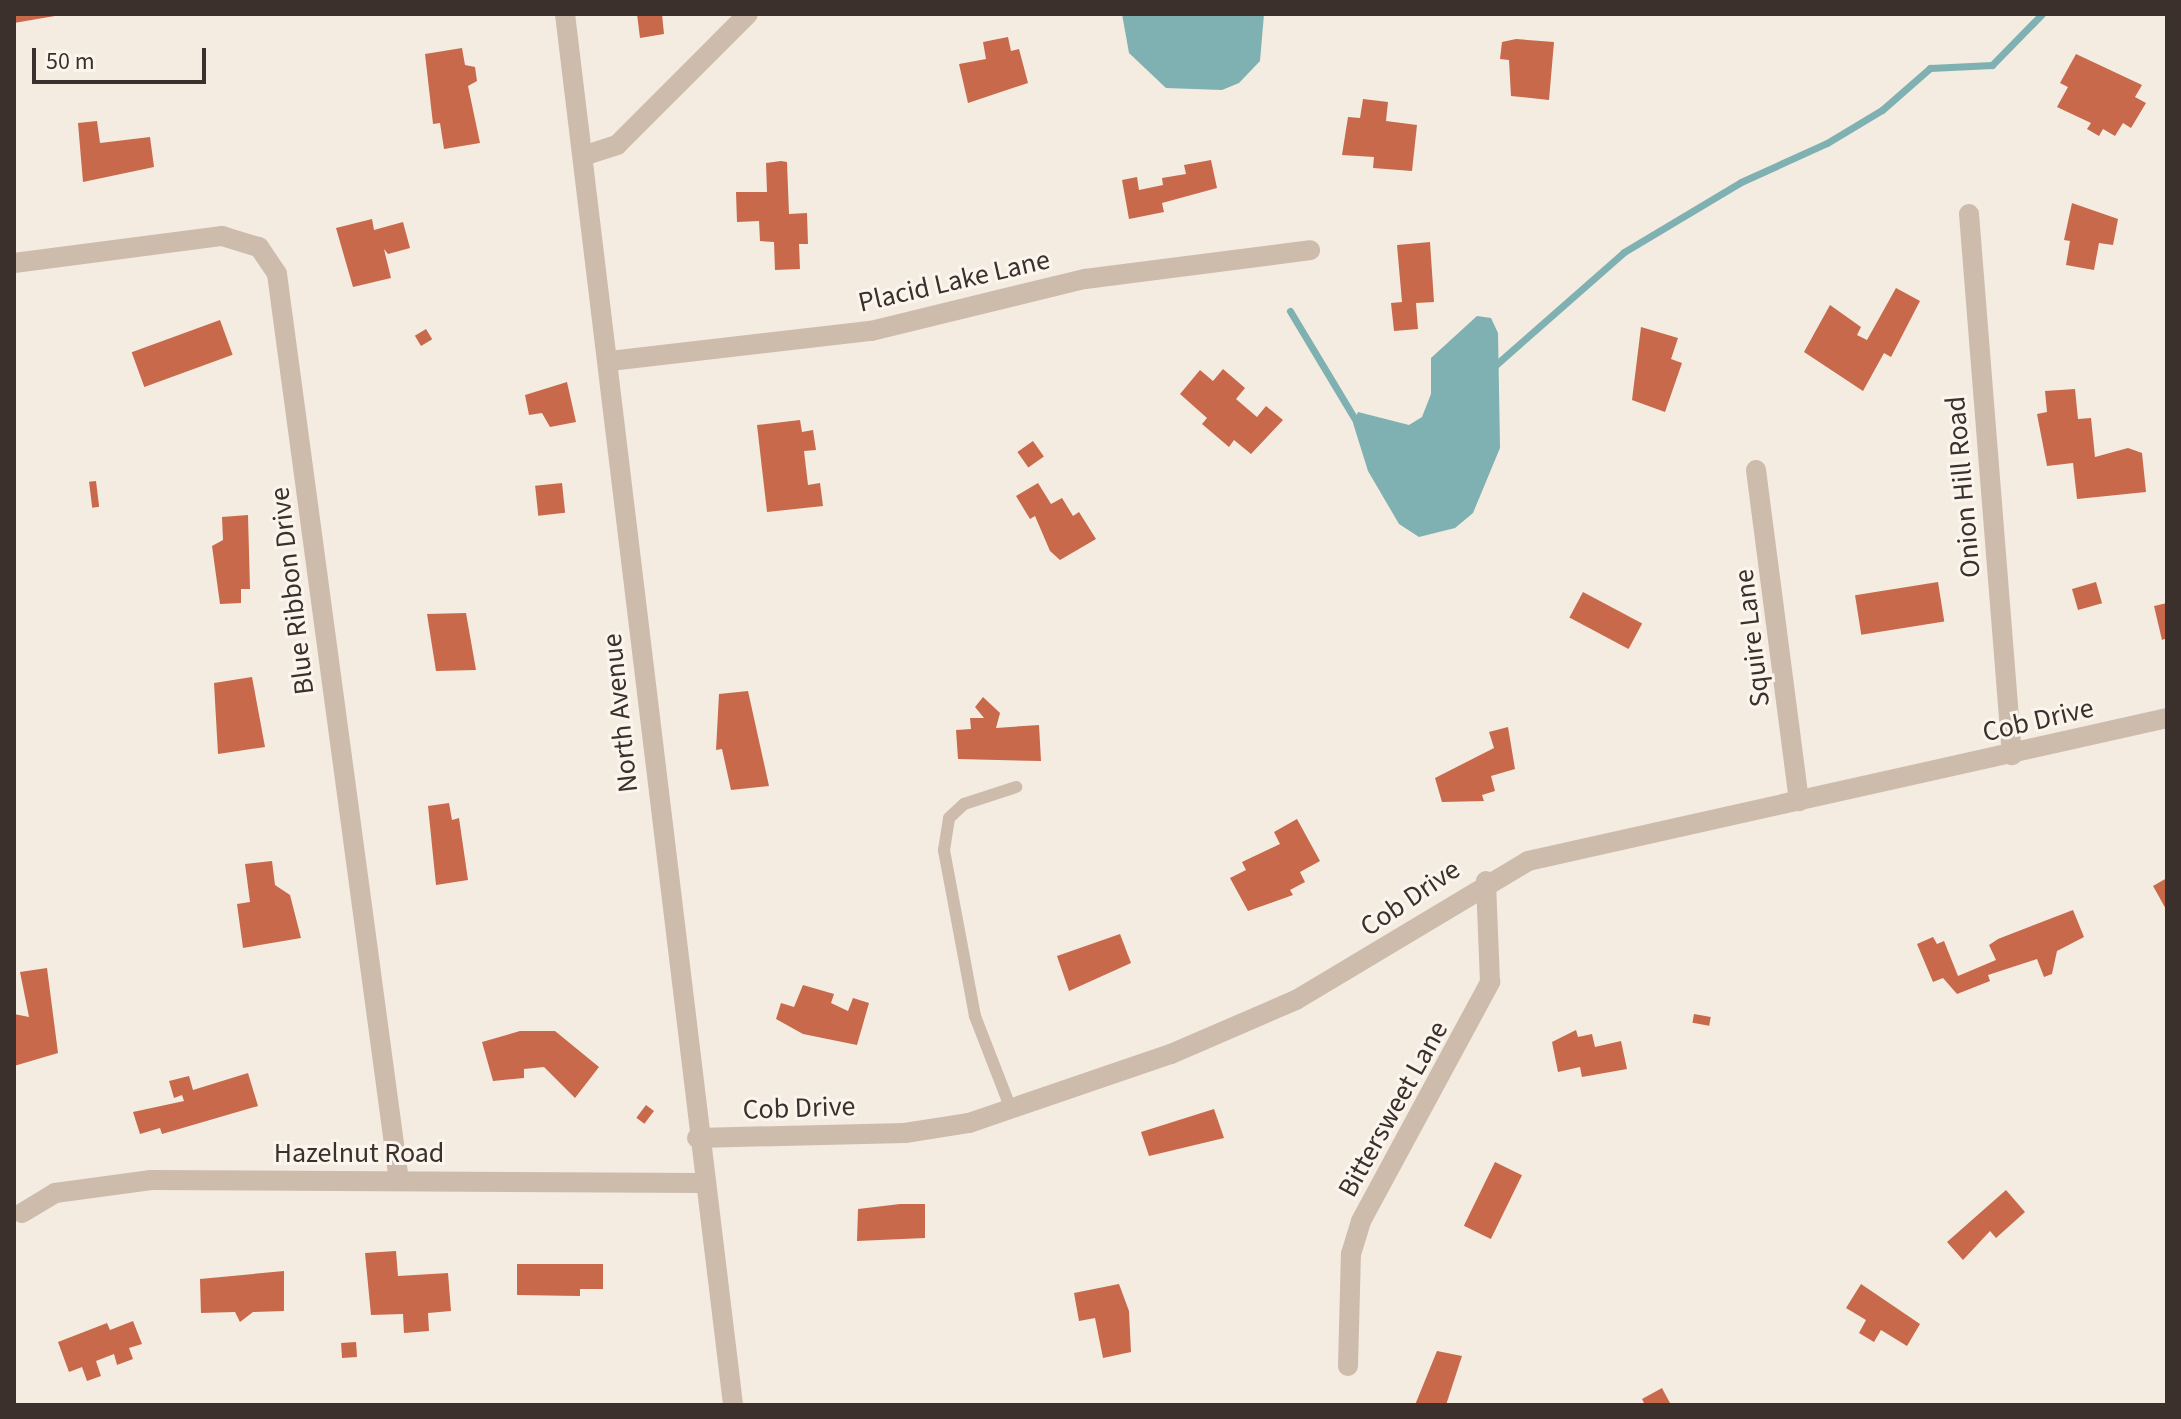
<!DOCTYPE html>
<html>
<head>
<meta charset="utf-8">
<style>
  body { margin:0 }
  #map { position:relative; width:2181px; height:1419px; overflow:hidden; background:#f4ebe1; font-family:"Source Sans 3",sans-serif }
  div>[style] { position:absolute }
  .water>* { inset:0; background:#7fb0b2 }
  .stream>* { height:7px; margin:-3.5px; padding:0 3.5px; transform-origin:3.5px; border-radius:3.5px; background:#7fb0b2 }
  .building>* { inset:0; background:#c8694b; transform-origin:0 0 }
  .service>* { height:12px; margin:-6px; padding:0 6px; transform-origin:6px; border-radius:6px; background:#cdbbac }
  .minor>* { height:20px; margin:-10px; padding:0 10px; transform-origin:10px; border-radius:10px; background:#cdbbac }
  .tertiary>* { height:20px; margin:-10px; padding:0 10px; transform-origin:10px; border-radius:10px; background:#cdbbac }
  span { translate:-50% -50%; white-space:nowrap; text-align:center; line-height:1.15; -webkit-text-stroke:6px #fbf5ee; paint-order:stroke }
  .street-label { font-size:28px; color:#3b302b }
  .frame { position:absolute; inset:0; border:16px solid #3b302b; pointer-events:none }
  .scale { position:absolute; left:32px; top:48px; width:174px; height:36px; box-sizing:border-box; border:4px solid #3b302b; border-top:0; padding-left:10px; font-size:24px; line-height:28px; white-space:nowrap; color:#3b302b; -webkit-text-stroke:6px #fbf5ee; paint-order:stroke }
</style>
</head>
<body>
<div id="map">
  <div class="water">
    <i style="clip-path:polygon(1122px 14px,1264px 14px,1260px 61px,1239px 83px,1222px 90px,1166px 88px,1129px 53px)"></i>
    <i style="clip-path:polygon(1477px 316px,1491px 318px,1498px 333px,1500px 448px,1473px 513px,1455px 528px,1419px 537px,1399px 524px,1368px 471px,1353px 423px,1358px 412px,1409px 425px,1422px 417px,1431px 394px,1431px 358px)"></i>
  </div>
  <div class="stream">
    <i style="left:1290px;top:311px;width:134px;rotate:59deg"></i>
    <i style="left:1491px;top:369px;width:177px;rotate:-41.3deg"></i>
    <i style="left:1624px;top:252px;width:136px;rotate:-30.9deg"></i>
    <i style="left:1741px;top:182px;width:94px;rotate:-24.4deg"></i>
    <i style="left:1827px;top:143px;width:64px;rotate:-31deg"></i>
    <i style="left:1882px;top:110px;width:64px;rotate:-41.2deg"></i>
    <i style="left:1930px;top:68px;width:62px;rotate:-2.8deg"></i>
    <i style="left:1992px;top:65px;width:71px;rotate:-45.6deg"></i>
  </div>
  <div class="building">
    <i style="clip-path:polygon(14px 14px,55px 14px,55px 16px,14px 23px)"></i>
    <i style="clip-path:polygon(637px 14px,662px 14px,664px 34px,640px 38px)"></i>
    <i style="clip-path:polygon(1008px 37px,1011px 51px,1019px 49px,1028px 83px,968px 103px,959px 64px,986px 59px,983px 42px)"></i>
    <i style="clip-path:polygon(1516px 39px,1554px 42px,1549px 100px,1511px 96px,1509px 60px,1500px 59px,1502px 42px)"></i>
    <i style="clip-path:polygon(462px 48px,465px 65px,475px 67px,477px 81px,468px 86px,480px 143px,444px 149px,440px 123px,433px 124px,425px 54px)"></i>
    <i style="clip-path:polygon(2076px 54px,2142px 85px,2135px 97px,2146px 103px,2131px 128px,2123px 123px,2115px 136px,2103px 129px,2099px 136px,2087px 129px,2091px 123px,2057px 107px,2068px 87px,2060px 83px)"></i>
    <i style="clip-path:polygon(1363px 99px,1388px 102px,1386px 121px,1417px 125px,1412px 171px,1373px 168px,1374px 157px,1342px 155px,1348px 117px,1360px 118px)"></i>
    <i style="clip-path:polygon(97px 121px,100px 143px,150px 137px,154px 167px,83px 182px,78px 123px)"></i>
    <i style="clip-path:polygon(1211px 160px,1217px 188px,1162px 203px,1164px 212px,1129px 219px,1122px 180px,1137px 177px,1139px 190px,1163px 185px,1162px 178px,1186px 174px,1184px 165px)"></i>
    <i style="clip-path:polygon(781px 161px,787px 162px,789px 214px,807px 213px,808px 244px,799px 244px,800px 269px,775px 270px,774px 242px,760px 241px,759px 221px,737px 222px,736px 192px,767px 192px,766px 163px)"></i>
    <i style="clip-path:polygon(2072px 203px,2118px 219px,2113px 245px,2099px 243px,2094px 270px,2066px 265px,2070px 241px,2064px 240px)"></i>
    <i style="clip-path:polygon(372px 219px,374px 230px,403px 222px,410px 248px,388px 254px,384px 249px,391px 278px,353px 287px,336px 228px)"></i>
    <i style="clip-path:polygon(1430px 242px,1434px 302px,1416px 303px,1418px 329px,1394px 331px,1391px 303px,1402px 302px,1397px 245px)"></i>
    <i style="clip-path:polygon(1896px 288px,1920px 301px,1891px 357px,1884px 353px,1863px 391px,1804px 352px,1830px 305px,1861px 327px,1857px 335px,1867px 340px)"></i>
    <i style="left:220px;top:320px;width:37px;height:94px;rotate:70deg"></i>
    <i style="clip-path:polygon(1641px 327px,1678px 338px,1671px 359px,1682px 363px,1665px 412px,1632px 400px)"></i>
    <i style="left:426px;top:329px;width:12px;height:13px;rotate:59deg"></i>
    <i style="clip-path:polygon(1223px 369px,1245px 388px,1236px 399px,1257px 417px,1266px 406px,1283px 420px,1251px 454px,1234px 440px,1229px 447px,1202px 424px,1207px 418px,1180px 394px,1200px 370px,1213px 381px)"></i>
    <i style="clip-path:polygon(567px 382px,576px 422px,550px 427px,542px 413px,529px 415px,525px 395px)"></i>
    <i style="clip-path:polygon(2075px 389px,2078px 419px,2091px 418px,2095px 457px,2128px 448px,2142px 453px,2146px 492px,2077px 499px,2073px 463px,2047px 466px,2037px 414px,2047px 412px,2045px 391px)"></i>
    <i style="clip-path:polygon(800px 420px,802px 432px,813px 430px,816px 450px,804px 451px,808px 485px,820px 483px,823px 506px,767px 512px,757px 425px)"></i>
    <i style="left:1033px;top:441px;width:19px;height:19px;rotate:55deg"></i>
    <i style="left:96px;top:481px;width:26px;height:7px;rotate:83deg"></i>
    <i style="left:562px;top:483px;width:30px;height:27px;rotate:84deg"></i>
    <i style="clip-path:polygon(1038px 483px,1051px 504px,1062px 498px,1073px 516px,1079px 512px,1096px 539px,1060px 560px,1050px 551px,1035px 516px,1030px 519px,1016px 496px)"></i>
    <i style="clip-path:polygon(248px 515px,250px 589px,241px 589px,241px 603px,220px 604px,212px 546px,223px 540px,222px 517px)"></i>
    <i style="left:1938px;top:582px;width:40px;height:84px;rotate:81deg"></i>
    <i style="left:2096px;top:582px;width:22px;height:25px;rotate:74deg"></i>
    <i style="left:1583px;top:592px;width:67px;height:29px;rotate:28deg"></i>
    <i style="clip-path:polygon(2167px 603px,2167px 638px,2162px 640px,2154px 606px)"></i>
    <i style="clip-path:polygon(466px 613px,476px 670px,436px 671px,427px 614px)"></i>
    <i style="clip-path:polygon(252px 677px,265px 747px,218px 754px,214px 683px)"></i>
    <i style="clip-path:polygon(748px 691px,769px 786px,731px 790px,722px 749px,716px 750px,719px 694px)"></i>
    <i style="clip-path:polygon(983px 697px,1000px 713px,996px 728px,1039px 725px,1041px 761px,958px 759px,956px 730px,971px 729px,970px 718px,984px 718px,975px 707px)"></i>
    <i style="clip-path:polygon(1508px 727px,1515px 769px,1491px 776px,1495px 791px,1482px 795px,1484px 801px,1442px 802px,1435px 778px,1494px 748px,1489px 732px)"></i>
    <i style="clip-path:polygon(449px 803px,452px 820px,459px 818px,468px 880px,436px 885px,428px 806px)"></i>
    <i style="clip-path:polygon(1297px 819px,1320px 861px,1300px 872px,1305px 882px,1290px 890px,1293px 895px,1248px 911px,1230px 878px,1246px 870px,1242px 862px,1280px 844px,1274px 832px)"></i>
    <i style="clip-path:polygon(272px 861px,275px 885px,290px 895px,301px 938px,243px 948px,237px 904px,250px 902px,245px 864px)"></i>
    <i style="clip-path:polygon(2167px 878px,2167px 911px,2153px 886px)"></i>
    <i style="clip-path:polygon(2073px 910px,2084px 937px,2057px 951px,2052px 974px,2044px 977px,2037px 959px,1988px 975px,1990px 981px,1957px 994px,1943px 978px,1933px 982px,1917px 944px,1933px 937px,1937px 944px,1944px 941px,1958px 976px,1996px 960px,1989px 945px,1998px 939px)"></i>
    <i style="clip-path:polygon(1120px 934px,1131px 963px,1069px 991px,1057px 956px)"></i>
    <i style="clip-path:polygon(47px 968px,58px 1053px,14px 1066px,14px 1014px,29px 1017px,20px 972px)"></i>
    <i style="clip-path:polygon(803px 985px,834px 994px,831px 1003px,848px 1011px,853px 998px,869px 1003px,857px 1045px,803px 1034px,776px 1019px,781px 1003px,794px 1007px)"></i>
    <i style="left:1694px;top:1014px;width:17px;height:9px;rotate:10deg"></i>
    <i style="clip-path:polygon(1576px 1030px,1578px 1037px,1592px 1034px,1595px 1047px,1621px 1041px,1627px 1069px,1582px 1077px,1580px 1067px,1558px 1072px,1552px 1042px)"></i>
    <i style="clip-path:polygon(520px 1031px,555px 1031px,599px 1067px,575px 1098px,544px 1067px,524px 1069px,524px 1078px,493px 1081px,482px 1042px)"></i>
    <i style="clip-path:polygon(248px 1073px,258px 1106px,162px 1134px,160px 1128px,140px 1134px,133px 1112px,184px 1101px,182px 1095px,174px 1098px,169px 1081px,189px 1076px,193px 1090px)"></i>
    <i style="left:646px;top:1105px;width:10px;height:16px;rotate:37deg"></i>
    <i style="clip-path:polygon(1214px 1109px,1224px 1138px,1149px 1156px,1141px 1132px)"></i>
    <i style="left:1495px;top:1162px;width:30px;height:71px;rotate:26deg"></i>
    <i style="clip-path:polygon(2006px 1190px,2025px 1212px,1996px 1238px,1990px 1231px,1963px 1260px,1947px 1242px)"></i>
    <i style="clip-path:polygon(900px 1204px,925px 1204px,925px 1238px,857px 1241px,858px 1209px)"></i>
    <i style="clip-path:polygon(396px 1251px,398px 1276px,448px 1273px,451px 1311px,428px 1313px,429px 1331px,404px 1333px,403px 1314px,371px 1315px,365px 1253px)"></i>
    <i style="clip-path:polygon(517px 1264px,603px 1264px,603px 1289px,580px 1289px,580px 1296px,517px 1295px)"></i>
    <i style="clip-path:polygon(284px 1271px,284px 1311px,253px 1312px,240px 1322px,235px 1312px,201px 1313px,200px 1279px)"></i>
    <i style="clip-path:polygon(1119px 1284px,1129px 1311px,1131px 1352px,1103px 1358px,1095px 1318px,1079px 1321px,1074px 1293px)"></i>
    <i style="clip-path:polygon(1861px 1284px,1920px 1324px,1907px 1346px,1881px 1330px,1874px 1342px,1859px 1333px,1866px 1320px,1846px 1308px)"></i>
    <i style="clip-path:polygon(133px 1321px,142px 1344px,129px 1348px,133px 1359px,117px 1365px,114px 1354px,96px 1361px,101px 1376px,87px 1381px,82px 1367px,69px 1372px,58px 1342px,107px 1323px,110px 1330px)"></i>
    <i style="left:356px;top:1342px;width:15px;height:15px;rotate:86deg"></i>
    <i style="clip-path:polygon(1437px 1351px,1462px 1356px,1446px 1405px,1415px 1405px)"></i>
    <i style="clip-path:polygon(1662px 1388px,1671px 1405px,1645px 1405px,1642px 1399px)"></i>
  </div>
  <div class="service">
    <i style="left:1011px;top:1109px;width:100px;rotate:-111.2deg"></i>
    <i style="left:975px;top:1016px;width:169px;rotate:-100.6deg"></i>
    <i style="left:944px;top:850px;width:32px;rotate:-81deg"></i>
    <i style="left:949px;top:818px;width:21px;rotate:-43deg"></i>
    <i style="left:964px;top:804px;width:55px;rotate:-18.1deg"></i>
  </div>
  <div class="minor">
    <i style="left:583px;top:156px;width:36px;rotate:-18deg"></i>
    <i style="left:617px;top:145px;width:185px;rotate:-45deg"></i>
    <i style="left:1969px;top:214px;width:543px;rotate:85.46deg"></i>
    <i style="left:14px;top:263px;width:210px;rotate:-7.4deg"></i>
    <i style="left:222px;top:236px;width:39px;rotate:17deg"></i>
    <i style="left:259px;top:247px;width:32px;rotate:56deg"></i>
    <i style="left:277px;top:274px;width:915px;rotate:82.34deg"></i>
    <i style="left:610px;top:361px;width:263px;rotate:-6.6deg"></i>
    <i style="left:871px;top:331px;width:220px;rotate:-13.7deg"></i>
    <i style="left:1085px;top:279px;width:227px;rotate:-7.3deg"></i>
    <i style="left:1756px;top:470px;width:334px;rotate:82.6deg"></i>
    <i style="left:697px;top:1138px;width:208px;rotate:-1.4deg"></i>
    <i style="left:905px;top:1133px;width:65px;rotate:-8.9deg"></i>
    <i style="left:969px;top:1123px;width:213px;rotate:-18.9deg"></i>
    <i style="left:1171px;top:1054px;width:136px;rotate:-23.4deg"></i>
    <i style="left:1296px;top:1000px;width:270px;rotate:-30.9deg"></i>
    <i style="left:1528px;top:861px;width:655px;rotate:-12.61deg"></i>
    <i style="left:22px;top:1213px;width:39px;rotate:-31deg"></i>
    <i style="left:55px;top:1193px;width:97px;rotate:-7.7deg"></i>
    <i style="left:151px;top:1180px;width:552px;rotate:0.31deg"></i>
    <i style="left:1348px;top:1366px;width:112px;rotate:-88.5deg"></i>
    <i style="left:1351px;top:1254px;width:34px;rotate:-73deg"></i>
    <i style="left:1361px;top:1221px;width:272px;rotate:-61.6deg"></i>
    <i style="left:1490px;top:982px;width:101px;rotate:-92.3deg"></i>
  </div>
  <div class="tertiary">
    <i style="left:565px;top:14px;width:1401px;rotate:83.11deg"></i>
  </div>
  <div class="street-label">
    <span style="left:954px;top:281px;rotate:-13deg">Placid Lake Lane</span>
    <span style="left:1963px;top:487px;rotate:-95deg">Onion Hill Road</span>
    <span style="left:292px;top:591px;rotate:-97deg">Blue Ribbon Drive</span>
    <span style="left:1752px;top:638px;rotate:-97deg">Squire Lane</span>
    <span style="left:620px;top:713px;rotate:-96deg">North Avenue</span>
    <span style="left:2038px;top:720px;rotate:-13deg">Cob Drive</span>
    <span style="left:1410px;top:898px;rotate:-34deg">Cob Drive</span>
    <span style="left:799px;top:1108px;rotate:-2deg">Cob Drive</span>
    <span style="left:1393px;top:1109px;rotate:-61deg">Bittersweet Lane</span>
    <span style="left:359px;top:1153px">Hazelnut Road</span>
  </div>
  <div class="frame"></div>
  <div class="scale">50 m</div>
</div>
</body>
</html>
